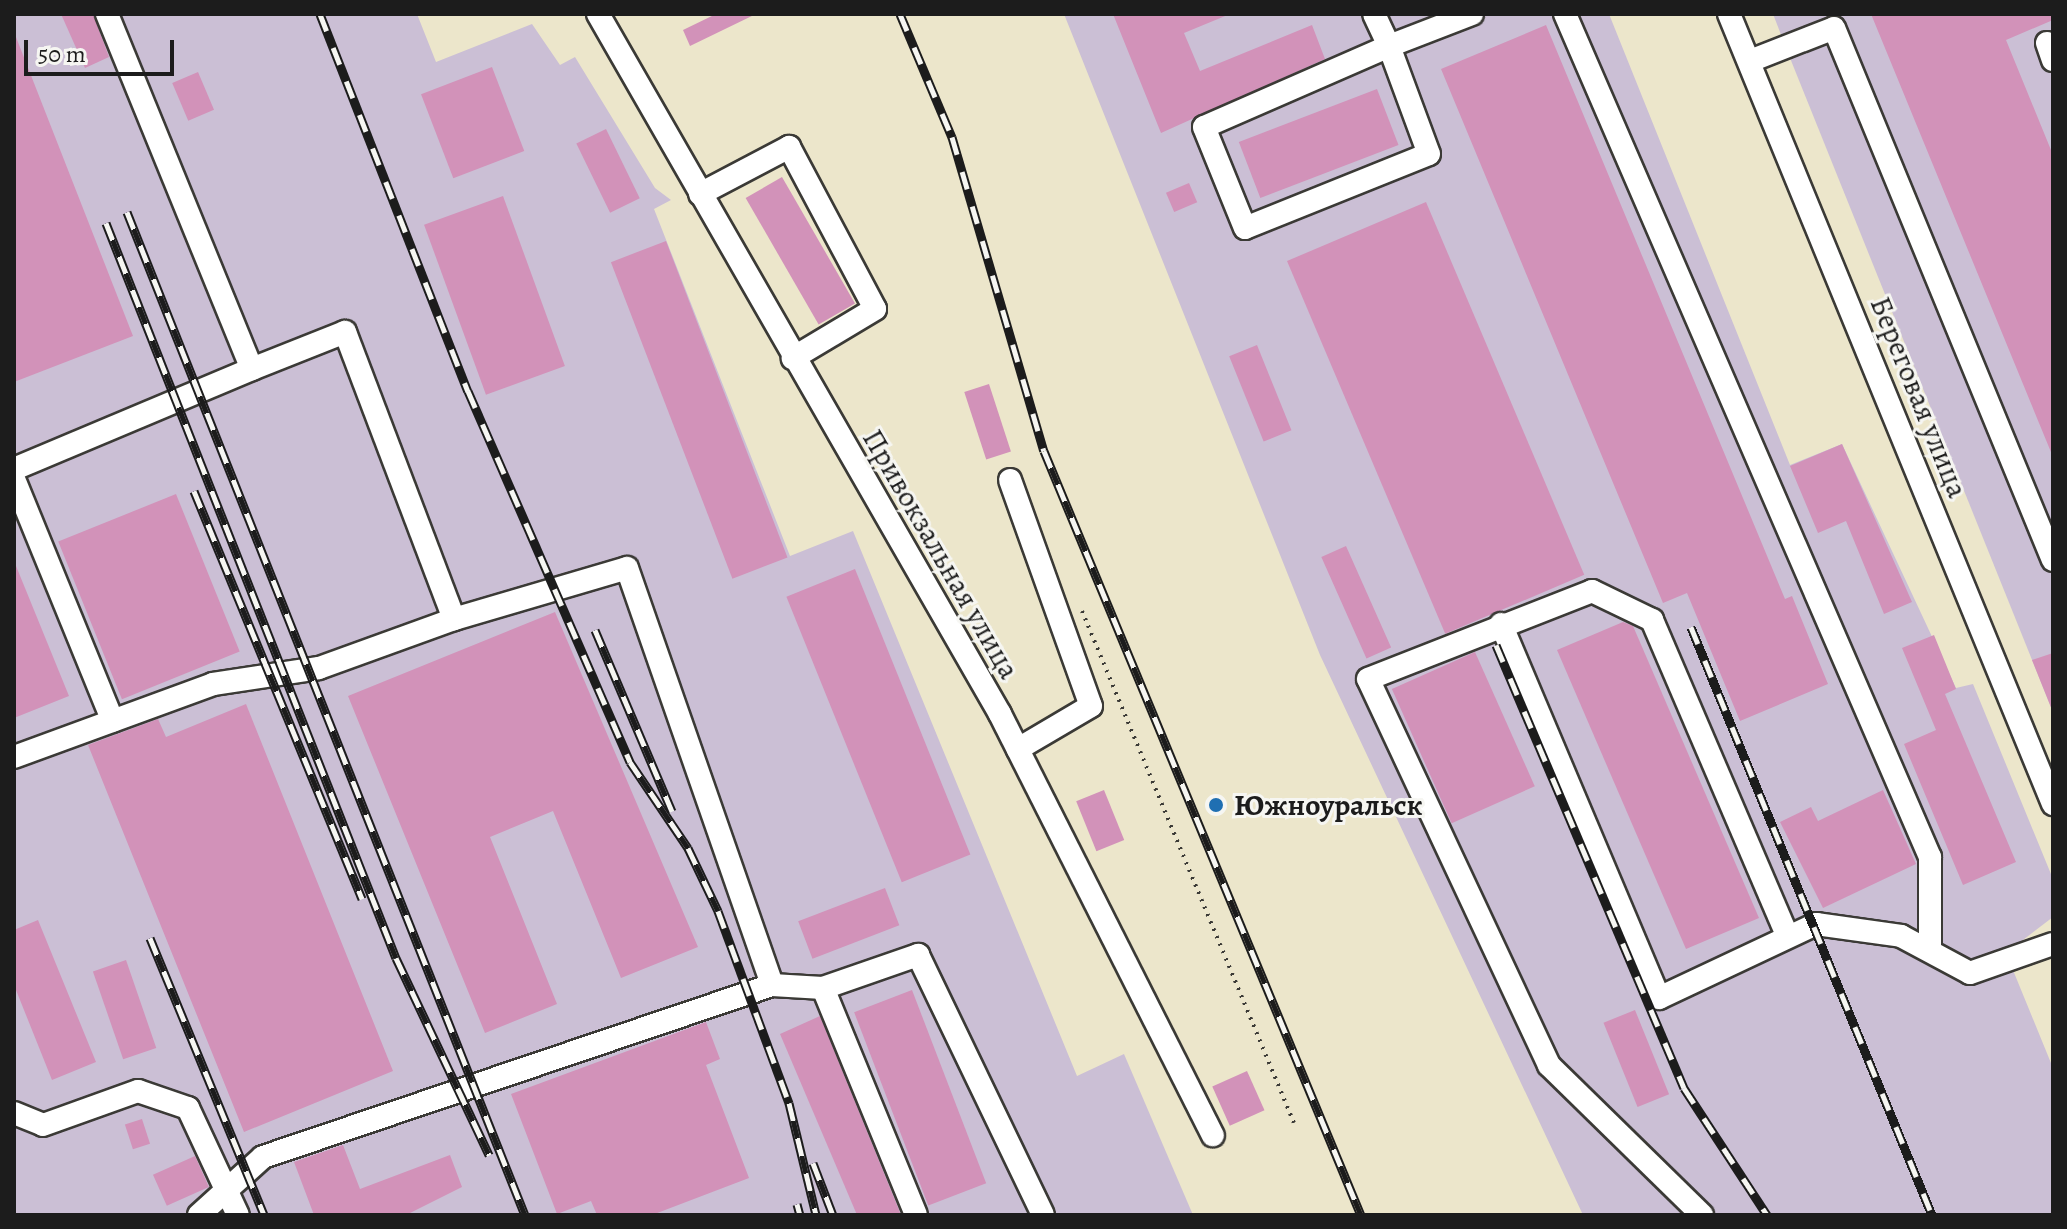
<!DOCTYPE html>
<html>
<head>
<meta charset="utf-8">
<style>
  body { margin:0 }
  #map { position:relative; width:2067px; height:1229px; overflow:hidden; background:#ece6cb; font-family:Alegreya,serif }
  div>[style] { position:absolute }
  .industrial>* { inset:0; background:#cbbfd5 }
  .building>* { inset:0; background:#d292b9; transform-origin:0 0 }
  .path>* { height:4px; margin-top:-2px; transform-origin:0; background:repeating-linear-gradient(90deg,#3b3a36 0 2px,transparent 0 8px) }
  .roads { filter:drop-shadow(2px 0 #3b3a36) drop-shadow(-2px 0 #3b3a36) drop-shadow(0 2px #3b3a36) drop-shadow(0 -2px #3b3a36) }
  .minor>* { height:22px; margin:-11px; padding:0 11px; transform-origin:11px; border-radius:11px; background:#fff }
  .rail>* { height:9px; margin-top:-4.5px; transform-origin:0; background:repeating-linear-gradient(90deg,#f6f6f2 0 18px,#1c1c1c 0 36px); box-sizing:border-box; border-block:2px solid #1c1c1c }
  .dots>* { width:22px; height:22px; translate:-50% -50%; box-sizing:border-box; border:4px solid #f6f6f2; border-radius:50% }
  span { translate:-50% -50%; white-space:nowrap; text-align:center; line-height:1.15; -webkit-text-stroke:6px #f6f6f2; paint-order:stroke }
  .street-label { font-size:30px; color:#1c1c1c }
  .poi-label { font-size:30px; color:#1c1c1c; font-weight:700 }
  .left { translate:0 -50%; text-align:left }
  .frame { position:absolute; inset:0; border:16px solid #1c1c1c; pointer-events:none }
  .scale { position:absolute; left:24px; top:40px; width:150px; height:36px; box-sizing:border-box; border:4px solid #1c1c1c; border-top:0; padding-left:10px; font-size:24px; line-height:28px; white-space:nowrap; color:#1c1c1c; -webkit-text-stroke:6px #f6f6f2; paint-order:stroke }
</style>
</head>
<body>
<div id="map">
  <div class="industrial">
    <i style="clip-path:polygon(14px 14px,417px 14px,436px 62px,532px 24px,560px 65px,575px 57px,655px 188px,671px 200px,654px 209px,790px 556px,853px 531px,1077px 1076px,1124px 1054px,1193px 1215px,14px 1215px)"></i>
    <i style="clip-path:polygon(1064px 14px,1609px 14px,1790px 465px,1842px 444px,1956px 688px,1973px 684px,2053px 879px,2053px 917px,2006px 953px,2053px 1068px,2053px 1215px,1583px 1215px,1320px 655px)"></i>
    <i style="clip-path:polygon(1773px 14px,2053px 14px,2053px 712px,1792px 63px)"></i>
  </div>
  <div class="building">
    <i style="clip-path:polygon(61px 14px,93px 14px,109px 57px,85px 68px)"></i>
    <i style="clip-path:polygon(716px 14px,756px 14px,690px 46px,683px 30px)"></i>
    <i style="clip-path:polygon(1113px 14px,1230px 14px,1184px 33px,1200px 71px,1312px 25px,1325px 59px,1161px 133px)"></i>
    <i style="clip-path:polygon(1871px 14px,2053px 14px,2053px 20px,2006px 40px,2053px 155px,2053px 457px)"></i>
    <i style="clip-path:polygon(1546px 25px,1785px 599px,1792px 596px,1828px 684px,1740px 721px,1687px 593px,1663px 603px,1441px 69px)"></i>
    <i style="clip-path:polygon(14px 32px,133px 336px,14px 382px)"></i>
    <i style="left:492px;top:67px;width:90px;height:76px;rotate:69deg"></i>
    <i style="left:198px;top:72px;width:41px;height:28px;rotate:67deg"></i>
    <i style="left:1377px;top:89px;width:60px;height:148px;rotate:69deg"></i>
    <i style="left:606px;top:129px;width:77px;height:33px;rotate:64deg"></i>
    <i style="left:782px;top:177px;width:146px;height:42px;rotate:60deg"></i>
    <i style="left:1189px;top:183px;width:21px;height:25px;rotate:67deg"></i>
    <i style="left:503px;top:196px;width:181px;height:84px;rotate:70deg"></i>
    <i style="left:1426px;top:202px;width:405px;height:151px;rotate:67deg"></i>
    <i style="left:666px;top:241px;width:339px;height:59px;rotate:69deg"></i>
    <i style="left:1257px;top:345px;width:92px;height:30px;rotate:68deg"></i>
    <i style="left:989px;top:384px;width:71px;height:26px;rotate:72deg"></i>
    <i style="clip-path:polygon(1842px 444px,1912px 602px,1884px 614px,1846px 521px,1818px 533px,1790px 466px)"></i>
    <i style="left:176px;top:494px;width:170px;height:127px;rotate:68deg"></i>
    <i style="left:1346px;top:546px;width:111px;height:27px;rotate:66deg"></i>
    <i style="clip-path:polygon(14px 561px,69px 696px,14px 718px)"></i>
    <i style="left:855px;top:569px;width:308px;height:74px;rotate:68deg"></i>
    <i style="clip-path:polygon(555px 612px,698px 947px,621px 978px,553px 811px,490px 837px,557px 1004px,485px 1033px,348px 696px)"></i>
    <i style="clip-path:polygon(1623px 622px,1633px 626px,1759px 918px,1686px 949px,1557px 650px)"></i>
    <i style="clip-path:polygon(1934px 635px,1956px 689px,1945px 694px,2016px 862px,1963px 885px,1904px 744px,1936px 730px,1902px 648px)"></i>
    <i style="left:1475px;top:652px;width:147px;height:91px;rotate:66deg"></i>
    <i style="clip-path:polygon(2053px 653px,2053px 710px,2052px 710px,2032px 660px)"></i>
    <i style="clip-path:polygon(246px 704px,393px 1071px,244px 1132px,88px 745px,158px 719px,166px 737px)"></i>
    <i style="left:1104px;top:790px;width:54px;height:30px;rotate:68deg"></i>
    <i style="clip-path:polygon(1883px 790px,1916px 864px,1823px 908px,1780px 822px,1811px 807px,1818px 821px)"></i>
    <i style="left:885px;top:888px;width:40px;height:93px;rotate:69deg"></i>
    <i style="clip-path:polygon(38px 920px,96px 1062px,52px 1080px,14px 985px,14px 930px)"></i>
    <i style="left:126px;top:960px;width:93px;height:35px;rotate:71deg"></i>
    <i style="left:912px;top:990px;width:207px;height:62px;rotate:69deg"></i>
    <i style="left:1635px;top:1010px;width:91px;height:34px;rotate:68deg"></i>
    <i style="clip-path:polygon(820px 1016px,901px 1215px,857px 1215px,780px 1034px)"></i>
    <i style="clip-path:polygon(706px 1022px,720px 1059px,706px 1065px,749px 1178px,652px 1215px,597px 1215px,591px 1201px,557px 1214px,511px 1094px)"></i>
    <i style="left:1247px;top:1071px;width:43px;height:38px;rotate:66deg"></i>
    <i style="left:142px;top:1119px;width:26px;height:18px;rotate:72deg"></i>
    <i style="clip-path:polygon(343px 1145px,360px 1189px,450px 1155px,462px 1187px,406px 1215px,314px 1215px,294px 1162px)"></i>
    <i style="left:195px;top:1156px;width:34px;height:46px;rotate:66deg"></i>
  </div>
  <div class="path">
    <i style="left:1082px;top:611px;width:554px;rotate:67.51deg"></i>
  </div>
  <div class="roads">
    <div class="minor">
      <i style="left:107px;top:14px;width:383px;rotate:67.8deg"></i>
      <i style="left:252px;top:369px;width:100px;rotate:-21.7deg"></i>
      <i style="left:345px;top:332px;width:307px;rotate:69.2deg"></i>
      <i style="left:454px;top:619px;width:180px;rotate:-16.4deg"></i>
      <i style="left:627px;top:568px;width:441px;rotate:70.8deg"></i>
      <i style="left:772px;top:985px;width:51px;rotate:3.4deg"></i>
      <i style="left:823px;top:988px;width:101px;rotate:-19.2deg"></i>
      <i style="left:918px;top:955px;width:288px;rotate:64.3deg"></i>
      <i style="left:598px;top:14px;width:807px;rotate:60.13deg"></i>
      <i style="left:1000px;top:714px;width:472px;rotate:63.2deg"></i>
      <i style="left:1374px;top:14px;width:35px;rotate:65deg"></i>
      <i style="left:1389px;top:46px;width:115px;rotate:69.7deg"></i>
      <i style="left:1429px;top:154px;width:198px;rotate:158.1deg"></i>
      <i style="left:1245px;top:228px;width:109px;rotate:-112.1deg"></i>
      <i style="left:1204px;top:127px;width:202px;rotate:-23.6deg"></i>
      <i style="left:1389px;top:46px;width:89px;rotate:-21.1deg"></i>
      <i style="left:1565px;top:14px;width:919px;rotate:66.59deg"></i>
      <i style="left:1930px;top:857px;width:90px;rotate:90deg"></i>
      <i style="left:1729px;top:14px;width:854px;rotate:67.7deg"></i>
      <i style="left:2047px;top:43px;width:18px;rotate:71deg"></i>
      <i style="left:1750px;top:61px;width:90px;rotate:-21.4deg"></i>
      <i style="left:1834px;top:28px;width:575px;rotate:67.63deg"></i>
      <i style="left:700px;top:194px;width:101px;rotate:-27.8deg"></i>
      <i style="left:789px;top:147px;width:183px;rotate:62deg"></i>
      <i style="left:875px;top:309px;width:96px;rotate:149.1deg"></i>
      <i style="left:14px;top:469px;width:258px;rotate:-22.8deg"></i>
      <i style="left:14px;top:479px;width:261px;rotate:67.8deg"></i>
      <i style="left:1010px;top:480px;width:240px;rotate:70.3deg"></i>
      <i style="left:1091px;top:706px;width:85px;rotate:149.5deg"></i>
      <i style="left:1501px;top:624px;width:406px;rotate:67.1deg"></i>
      <i style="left:1659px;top:998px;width:174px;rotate:-25.2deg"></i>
      <i style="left:1816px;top:924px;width:86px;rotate:8deg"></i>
      <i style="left:1901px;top:936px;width:78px;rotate:28.2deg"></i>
      <i style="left:1970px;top:973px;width:88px;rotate:-19.3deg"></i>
      <i style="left:14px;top:757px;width:212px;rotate:-20.1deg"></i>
      <i style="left:213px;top:684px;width:107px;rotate:-8.6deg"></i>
      <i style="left:319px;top:668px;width:144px;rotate:-19.9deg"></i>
      <i style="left:823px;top:988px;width:245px;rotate:67.7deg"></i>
      <i style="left:14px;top:1113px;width:31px;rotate:22deg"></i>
      <i style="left:43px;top:1125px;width:101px;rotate:-19.7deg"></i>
      <i style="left:138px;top:1091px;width:53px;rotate:18.8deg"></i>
      <i style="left:188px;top:1108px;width:118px;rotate:65deg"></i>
      <i style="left:199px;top:1215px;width:86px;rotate:-42.2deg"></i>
      <i style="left:263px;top:1157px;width:537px;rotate:-18.67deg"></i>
      <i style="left:1702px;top:1215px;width:214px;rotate:-135.6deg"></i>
      <i style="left:1549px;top:1065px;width:426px;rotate:-115.1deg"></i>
      <i style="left:1368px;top:679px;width:241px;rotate:-21.4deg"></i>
      <i style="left:1592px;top:591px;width:67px;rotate:25.8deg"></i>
      <i style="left:1652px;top:620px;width:343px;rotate:66.8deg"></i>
    </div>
  </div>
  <div class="rail">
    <i style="left:320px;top:14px;width:405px;rotate:68.6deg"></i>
    <i style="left:468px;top:391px;width:405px;rotate:66.4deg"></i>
    <i style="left:630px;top:762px;width:104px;rotate:56deg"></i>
    <i style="left:688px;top:848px;width:70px;rotate:64.5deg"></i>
    <i style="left:718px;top:911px;width:205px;rotate:69.7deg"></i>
    <i style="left:789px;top:1103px;width:115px;rotate:76.4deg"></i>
    <i style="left:900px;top:14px;width:134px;rotate:67.1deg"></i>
    <i style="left:952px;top:137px;width:327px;rotate:73.7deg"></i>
    <i style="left:1044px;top:451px;width:827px;rotate:67.47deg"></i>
    <i style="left:127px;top:212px;width:1079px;rotate:68.36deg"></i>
    <i style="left:106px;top:223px;width:790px;rotate:68.47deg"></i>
    <i style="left:396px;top:958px;width:218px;rotate:64.7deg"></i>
    <i style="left:194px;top:491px;width:441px;rotate:67.6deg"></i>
    <i style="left:1691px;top:627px;width:635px;rotate:67.71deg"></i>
    <i style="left:595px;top:630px;width:197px;rotate:67deg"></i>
    <i style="left:1496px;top:645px;width:481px;rotate:67deg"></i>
    <i style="left:1684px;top:1088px;width:152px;rotate:56.8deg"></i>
    <i style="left:150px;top:938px;width:300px;rotate:67.6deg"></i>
    <i style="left:813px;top:1163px;width:56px;rotate:69deg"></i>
    <i style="left:797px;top:1204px;width:11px;rotate:75deg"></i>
  </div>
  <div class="dots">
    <i style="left:1216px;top:805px;background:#1f6fb2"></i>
  </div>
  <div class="street-label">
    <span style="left:1919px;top:397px;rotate:68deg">Береговая улица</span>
    <span style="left:941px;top:554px;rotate:60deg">Привокзальная улица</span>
  </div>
  <div class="poi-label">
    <span class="left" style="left:1234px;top:805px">Южноуральск</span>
  </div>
  <div class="frame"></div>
  <div class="scale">50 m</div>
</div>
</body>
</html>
